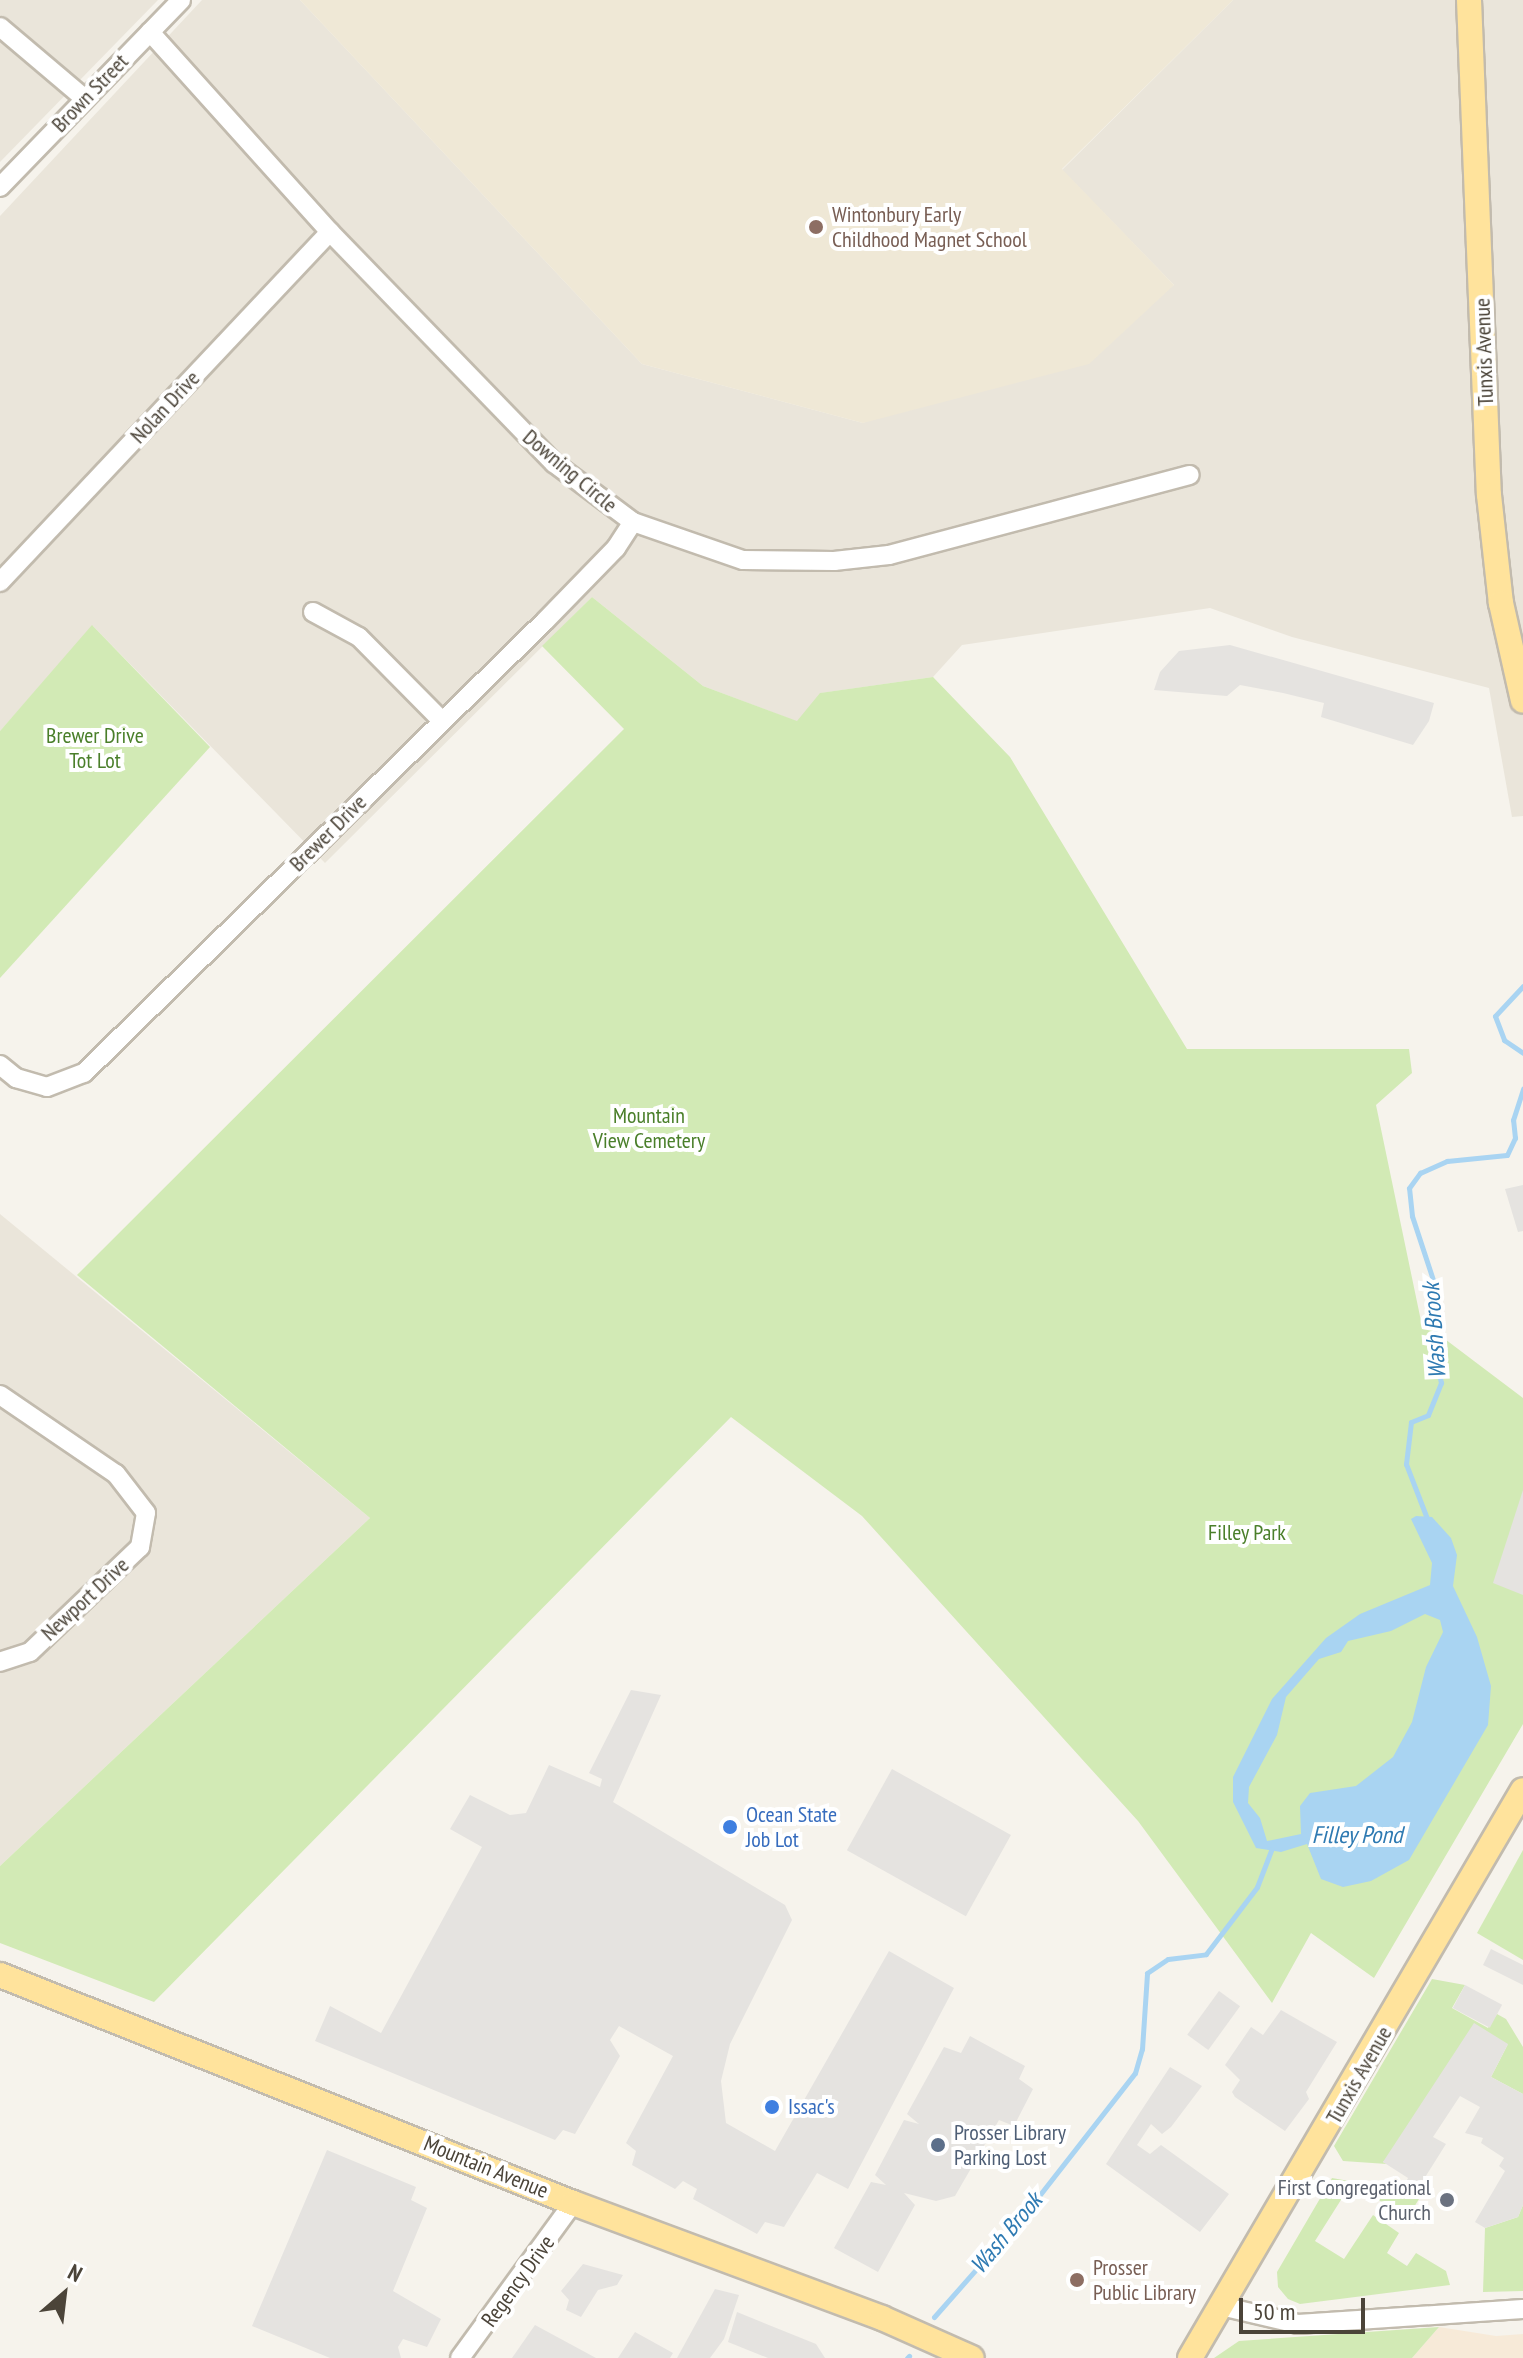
<!DOCTYPE html>
<html>
<head>
<meta charset="utf-8">
<style>
  body { margin:0 }
  #map { position:relative; width:1523px; height:2358px; overflow:hidden; background:#f6f3ec; font-family:"PT Sans Narrow",sans-serif }
  div>[style] { position:absolute }
  .residential>* { inset:0; background:#eae5da }
  .commercial>* { inset:0; background:#f7ead8 }
  .education>* { inset:0; background:#efe8d6 }
  .green>* { inset:0; background:#d2eab5 }
  .parking>* { inset:0; background:#e5e3e0; transform-origin:0 0 }
  .water>* { inset:0; background:#a9d4f2 }
  .stream>* { height:5px; margin:-2.5px; padding:0 2.5px; transform-origin:2.5px; border-radius:2.5px; background:#a9d4f2 }
  .roads { filter:drop-shadow(2px 0 #c2bbae) drop-shadow(-2px 0 #c2bbae) drop-shadow(0 2px #c2bbae) drop-shadow(0 -2px #c2bbae) }
  .minor>* { height:18px; margin:-9px; padding:0 9px; transform-origin:9px; border-radius:9px; background:#fff }
  .major>* { height:24px; margin:-12px; padding:0 12px; transform-origin:12px; border-radius:12px; background:#ffe39c }
  .dots>* { width:22px; height:22px; translate:-50% -50%; box-sizing:border-box; border:4px solid #fff; border-radius:50% }
  span { translate:-50% -50%; white-space:nowrap; text-align:center; line-height:1.15; -webkit-text-stroke:8px #fff; paint-order:stroke }
  .street-label { font-size:22px; color:#4b4439 }
  .education-label { font-size:22px; color:#785e54 }
  .left { translate:0 -50%; text-align:left }
  .park-label { font-size:22px; color:#4a7f2a }
  .shop-label { font-size:22px; color:#366cbe }
  .service-label { font-size:22px; color:#4e5e75 }
  .worship-label { font-size:22px; color:#5b616d }
  .right { translate:-100% -50%; text-align:right }
  .water-label { font-size:24px; color:#2e7ab2; font-style:italic }
  .north { position:absolute; left:24px; top:2254px; width:80px; height:80px; -webkit-text-stroke:6px #fff; paint-order:stroke; rotate:28deg; font-size:22px; font-weight:700; line-height:32px; text-align:center; color:#4b4439 }
  .north::after { content:''; display:block; margin:auto; width:28px; height:36px; background:#4b4439; clip-path:polygon(50% 0,100% 100%,50% 72%,0 100%) }
  .scale { position:absolute; left:1239px; top:2298px; width:126px; height:36px; box-sizing:border-box; border:4px solid #4b4439; border-top:0; padding-left:10px; font-size:24px; line-height:28px; white-space:nowrap; color:#4b4439; -webkit-text-stroke:6px #fff; paint-order:stroke }
</style>
</head>
<body>
<div id="map">
  <div class="residential">
    <i style="clip-path:polygon(0 0,158px 0,0 162px)"></i>
    <i style="clip-path:polygon(202px 0,300px 0,642px 364px,863px 423px,1174px 285px,1062px 170px,1233px 0,1523px 0,1523px 816px,1512px 817px,1489px 688px,1292px 637px,1210px 608px,962px 645px,933px 677px,821px 693px,798px 722px,703px 686px,592px 597px,325px 863px,93px 626px,0 731px,0 216px)"></i>
    <i style="clip-path:polygon(0 1214px,370px 1518px,0 1866px)"></i>
  </div>
  <div class="commercial">
    <i style="clip-path:polygon(1439px 2327px,1496px 2336px,1523px 2334px,1523px 2358px,1412px 2358px)"></i>
  </div>
  <div class="education">
    <i style="clip-path:polygon(300px 0,1233px 0,1062px 169px,1174px 285px,1089px 364px,863px 423px,642px 364px)"></i>
  </div>
  <div class="green">
    <i style="clip-path:polygon(592px 597px,703px 686px,797px 721px,820px 693px,933px 677px,1010px 757px,1187px 1049px,1409px 1049px,1412px 1073px,1376px 1105px,1421px 1321px,1523px 1398px,1523px 1724px,1374px 1978px,1311px 1933px,1272px 2003px,1138px 1821px,862px 1516px,731px 1417px,154px 2002px,0 1943px,0 1866px,370px 1518px,77px 1275px,624px 729px,542px 646px)"></i>
    <i style="clip-path:polygon(92px 625px,210px 747px,0 978px,0 731px)"></i>
    <i style="clip-path:polygon(1523px 1850px,1523px 1960px,1477px 1933px)"></i>
    <i style="clip-path:polygon(1432px 1979px,1465px 1985px,1452px 2008px,1488px 2028px,1497px 2014px,1506px 2019px,1523px 2047px,1523px 2094px,1491px 2077px,1508px 2044px,1383px 2162px,1387px 2164px,1343px 2161px,1334px 2146px)"></i>
    <i style="clip-path:polygon(1332px 2178px,1422px 2194px,1408px 2217px,1351px 2184px,1315px 2241px,1344px 2259px,1373px 2215px,1399px 2233px,1387px 2253px,1407px 2266px,1416px 2253px,1446px 2271px,1450px 2285px,1300px 2304px,1288px 2299px,1278px 2287px,1277px 2272px)"></i>
    <i style="clip-path:polygon(1523px 2205px,1523px 2291px,1483px 2292px,1485px 2228px,1518px 2217px)"></i>
    <i style="clip-path:polygon(1439px 2327px,1412px 2358px,1214px 2358px,1239px 2341px)"></i>
  </div>
  <div class="parking">
    <i style="clip-path:polygon(1230px 645px,1434px 703px,1429px 721px,1413px 745px,1321px 717px,1324px 703px,1283px 693px,1240px 685px,1227px 696px,1154px 690px,1160px 672px,1179px 651px)"></i>
    <i style="clip-path:polygon(1523px 1185px,1523px 1231px,1518px 1232px,1505px 1189px)"></i>
    <i style="clip-path:polygon(1523px 1490px,1523px 1595px,1493px 1583px)"></i>
    <i style="clip-path:polygon(631px 1690px,661px 1695px,613px 1802px,785px 1905px,792px 1920px,730px 2044px,721px 2081px,726px 2123px,775px 2151px,889px 1951px,954px 1988px,848px 2189px,817px 2173px,784px 2227px,765px 2222px,757px 2234px,693px 2199px,697px 2189px,683px 2181px,675px 2189px,632px 2165px,636px 2151px,626px 2143px,673px 2056px,619px 2026px,610px 2040px,620px 2056px,575px 2134px,563px 2130px,555px 2140px,315px 2041px,330px 2006px,381px 2033px,482px 1847px,450px 1829px,470px 1795px,510px 1815px,526px 1813px,549px 1765px,600px 1787px,602px 1779px,589px 1773px)"></i>
    <i style="left:892px;top:1769px;width:136px;height:93px;rotate:29deg"></i>
    <i style="clip-path:polygon(1491px 1949px,1523px 1965px,1523px 1985px,1483px 1965px)"></i>
    <i style="left:1465px;top:1985px;width:42px;height:26px;rotate:28deg"></i>
    <i style="left:1219px;top:1991px;width:26px;height:54px;rotate:36deg"></i>
    <i style="clip-path:polygon(1281px 2010px,1337px 2042px,1306px 2092px,1309px 2099px,1285px 2131px,1235px 2097px,1232px 2092px,1240px 2080px,1225px 2065px,1251px 2027px,1263px 2035px)"></i>
    <i style="clip-path:polygon(1474px 2023px,1508px 2044px,1491px 2077px,1523px 2094px,1523px 2205px,1518px 2217px,1485px 2228px,1475px 2222px,1505px 2171px,1499px 2166px,1504px 2158px,1481px 2143px,1483px 2138px,1465px 2133px,1480px 2107px,1460px 2096px,1433px 2137px,1446px 2144px,1417px 2190px,1404px 2186px,1408px 2178px,1383px 2162px)"></i>
    <i style="clip-path:polygon(970px 2036px,1025px 2066px,1019px 2079px,1033px 2089px,1014px 2126px,999px 2120px,955px 2196px,936px 2201px,904px 2193px,915px 2205px,878px 2272px,834px 2248px,871px 2182px,886px 2185px,875px 2175px,904px 2120px,919px 2124px,907px 2114px,944px 2047px,961px 2053px)"></i>
    <i style="clip-path:polygon(1170px 2067px,1202px 2086px,1171px 2127px,1162px 2134px,1151px 2124px,1137px 2145px,1150px 2154px,1161px 2145px,1229px 2194px,1200px 2232px,1106px 2164px)"></i>
    <i style="clip-path:polygon(327px 2150px,416px 2187px,411px 2200px,427px 2208px,393px 2291px,441px 2319px,427px 2347px,403px 2339px,398px 2347px,401px 2358px,330px 2358px,252px 2326px)"></i>
    <i style="clip-path:polygon(583px 2264px,623px 2275px,617px 2285px,598px 2290px,581px 2317px,566px 2310px,569px 2300px,561px 2291px)"></i>
    <i style="clip-path:polygon(715px 2289px,739px 2295px,724px 2339px,710px 2358px,677px 2358px)"></i>
    <i style="clip-path:polygon(737px 2312px,816px 2344px,825px 2358px,768px 2358px,728px 2342px)"></i>
    <i style="clip-path:polygon(535px 2325px,596px 2358px,512px 2358px)"></i>
    <i style="clip-path:polygon(635px 2332px,673px 2353px,670px 2358px,618px 2358px)"></i>
  </div>
  <div class="water">
    <i style="clip-path:polygon(evenodd,1416px 1516px,1432px 1517px,1451px 1538px,1457px 1555px,1453px 1586px,1477px 1637px,1491px 1686px,1488px 1725px,1409px 1860px,1371px 1881px,1343px 1887px,1321px 1879px,1307px 1844px,1281px 1852px,1256px 1848px,1233px 1802px,1233px 1777px,1272px 1699px,1326px 1638px,1360px 1614px,1430px 1585px,1432px 1563px,1411px 1519px,1416px 1516px,1425px 1614px,1440px 1620px,1443px 1632px,1426px 1667px,1412px 1722px,1393px 1757px,1356px 1786px,1310px 1793px,1300px 1806px,1301px 1834px,1267px 1841px,1260px 1818px,1248px 1803px,1249px 1787px,1277px 1735px,1286px 1697px,1319px 1659px,1341px 1652px,1348px 1641px,1391px 1631px,1425px 1614px)"></i>
  </div>
  <div class="stream">
    <i style="left:1523px;top:986px;width:41px;rotate:133deg"></i>
    <i style="left:1495px;top:1016px;width:26px;rotate:69deg"></i>
    <i style="left:1504px;top:1040px;width:23px;rotate:34deg"></i>
    <i style="left:1428px;top:1521px;width:61px;rotate:-111.1deg"></i>
    <i style="left:1406px;top:1464px;width:42px;rotate:-83.2deg"></i>
    <i style="left:1411px;top:1422px;width:18px;rotate:-22deg"></i>
    <i style="left:1428px;top:1415px;width:35px;rotate:-68deg"></i>
    <i style="left:1441px;top:1383px;width:37px;rotate:-101deg"></i>
    <i style="left:1434px;top:1347px;width:58px;rotate:-88deg"></i>
    <i style="left:1436px;top:1289px;width:77px;rotate:-108.2deg"></i>
    <i style="left:1412px;top:1216px;width:28px;rotate:-96deg"></i>
    <i style="left:1409px;top:1188px;width:19px;rotate:-54deg"></i>
    <i style="left:1420px;top:1173px;width:30px;rotate:-24deg"></i>
    <i style="left:1447px;top:1161px;width:60px;rotate:-5.7deg"></i>
    <i style="left:1507px;top:1155px;width:19px;rotate:-65deg"></i>
    <i style="left:1515px;top:1138px;width:18px;rotate:-96deg"></i>
    <i style="left:1513px;top:1120px;width:33px;rotate:-72deg"></i>
    <i style="left:934px;top:2317px;width:136px;rotate:-48.6deg"></i>
    <i style="left:1024px;top:2215px;width:180px;rotate:-52deg"></i>
    <i style="left:1135px;top:2073px;width:25px;rotate:-74deg"></i>
    <i style="left:1142px;top:2049px;width:76px;rotate:-86.2deg"></i>
    <i style="left:1147px;top:1973px;width:25px;rotate:-34deg"></i>
    <i style="left:1168px;top:1959px;width:38px;rotate:-7deg"></i>
    <i style="left:1206px;top:1954px;width:84px;rotate:-52.7deg"></i>
    <i style="left:1257px;top:1887px;width:40px;rotate:-69deg"></i>
    <i style="left:907px;top:2358px;width:3px;rotate:-45deg"></i>
  </div>
  <div class="roads">
    <div class="minor">
      <i style="left:0;top:27px;width:110px;rotate:40.2deg"></i>
      <i style="left:150px;top:32px;width:269px;rotate:48deg"></i>
      <i style="left:330px;top:232px;width:322px;rotate:45.9deg"></i>
      <i style="left:554px;top:463px;width:99px;rotate:36.8deg"></i>
      <i style="left:633px;top:522px;width:116px;rotate:19.1deg"></i>
      <i style="left:743px;top:560px;width:91px;rotate:0.6deg"></i>
      <i style="left:834px;top:561px;width:55px;rotate:-6.2deg"></i>
      <i style="left:889px;top:555px;width:311px;rotate:-14.9deg"></i>
      <i style="left:0;top:187px;width:260px;rotate:-45.9deg"></i>
      <i style="left:0;top:582px;width:481px;rotate:-46.7deg"></i>
      <i style="left:313px;top:612px;width:52px;rotate:28.5deg"></i>
      <i style="left:359px;top:637px;width:118px;rotate:45.3deg"></i>
      <i style="left:0;top:1065px;width:21px;rotate:39deg"></i>
      <i style="left:16px;top:1078px;width:32px;rotate:16deg"></i>
      <i style="left:47px;top:1087px;width:40px;rotate:-21deg"></i>
      <i style="left:84px;top:1073px;width:646px;rotate:-44.44deg"></i>
      <i style="left:545px;top:621px;width:102px;rotate:-45.8deg"></i>
      <i style="left:616px;top:548px;width:31px;rotate:-57deg"></i>
      <i style="left:0;top:1395px;width:140px;rotate:34.3deg"></i>
      <i style="left:116px;top:1474px;width:49px;rotate:52.4deg"></i>
      <i style="left:146px;top:1513px;width:35px;rotate:100deg"></i>
      <i style="left:140px;top:1547px;width:152px;rotate:136.3deg"></i>
      <i style="left:30px;top:1652px;width:32px;rotate:162deg"></i>
      <i style="left:1221px;top:2306px;width:79px;rotate:13.2deg"></i>
      <i style="left:1298px;top:2324px;width:225px;rotate:-3.8deg"></i>
      <i style="left:460px;top:2358px;width:192px;rotate:-53.9deg"></i>
    </div>
    <div class="major">
      <i style="left:1469px;top:0;width:495px;rotate:87.7deg"></i>
      <i style="left:1489px;top:495px;width:109px;rotate:83.7deg"></i>
      <i style="left:1501px;top:603px;width:100px;rotate:77.3deg"></i>
      <i style="left:0;top:1975px;width:617px;rotate:21.7deg"></i>
      <i style="left:573px;top:2203px;width:330px;rotate:20.4deg"></i>
      <i style="left:882px;top:2318px;width:98px;rotate:24deg"></i>
      <i style="left:1190px;top:2358px;width:658px;rotate:-59.62deg"></i>
    </div>
  </div>
  <div class="dots">
    <i style="left:816px;top:227px;background:#8d6e63"></i>
    <i style="left:730px;top:1827px;background:#3f7fe0"></i>
    <i style="left:772px;top:2107px;background:#3f7fe0"></i>
    <i style="left:938px;top:2145px;background:#5c6f8a"></i>
    <i style="left:1447px;top:2200px;background:#6b7280"></i>
    <i style="left:1077px;top:2280px;background:#8d6e63"></i>
  </div>
  <div class="street-label">
    <span style="left:90px;top:93px;rotate:-46deg">Brown Street</span>
    <span style="left:1484px;top:352px;rotate:-92deg">Tunxis Avenue</span>
    <span style="left:165px;top:407px;rotate:-47deg">Nolan Drive</span>
    <span style="left:570px;top:471px;rotate:40deg">Downing Circle</span>
    <span style="left:328px;top:833px;rotate:-45deg">Brewer Drive</span>
    <span style="left:85px;top:1599px;rotate:-43deg">Newport Drive</span>
    <span style="left:1359px;top:2075px;rotate:-60deg">Tunxis Avenue</span>
    <span style="left:486px;top:2167px;rotate:22deg">Mountain Avenue</span>
    <span style="left:518px;top:2281px;rotate:-54deg">Regency Drive</span>
  </div>
  <div class="education-label">
    <span class="left" style="left:832px;top:227px">Wintonbury Early<br>Childhood Magnet School</span>
    <span class="left" style="left:1093px;top:2280px">Prosser<br>Public Library</span>
  </div>
  <div class="park-label">
    <span style="left:95px;top:748px">Brewer Drive<br>Tot Lot</span>
    <span style="left:649px;top:1128px">Mountain<br>View Cemetery</span>
    <span style="left:1247px;top:1533px">Filley Park</span>
  </div>
  <div class="shop-label">
    <span class="left" style="left:746px;top:1827px">Ocean State<br>Job Lot</span>
    <span class="left" style="left:788px;top:2107px">Issac's</span>
  </div>
  <div class="service-label">
    <span class="left" style="left:954px;top:2145px">Prosser Library<br>Parking Lost</span>
  </div>
  <div class="worship-label">
    <span class="right" style="left:1431px;top:2200px">First Congregational<br>Church</span>
  </div>
  <div class="water-label">
    <span style="left:1434px;top:1331px;rotate:-94deg">Wash Brook</span>
    <span style="left:1357px;top:1835px">Filley Pond</span>
    <span style="left:1006px;top:2233px;rotate:-50deg">Wash Brook</span>
  </div>
  <div class="north">N</div>
  <div class="scale">50 m</div>
</div>
</body>
</html>
